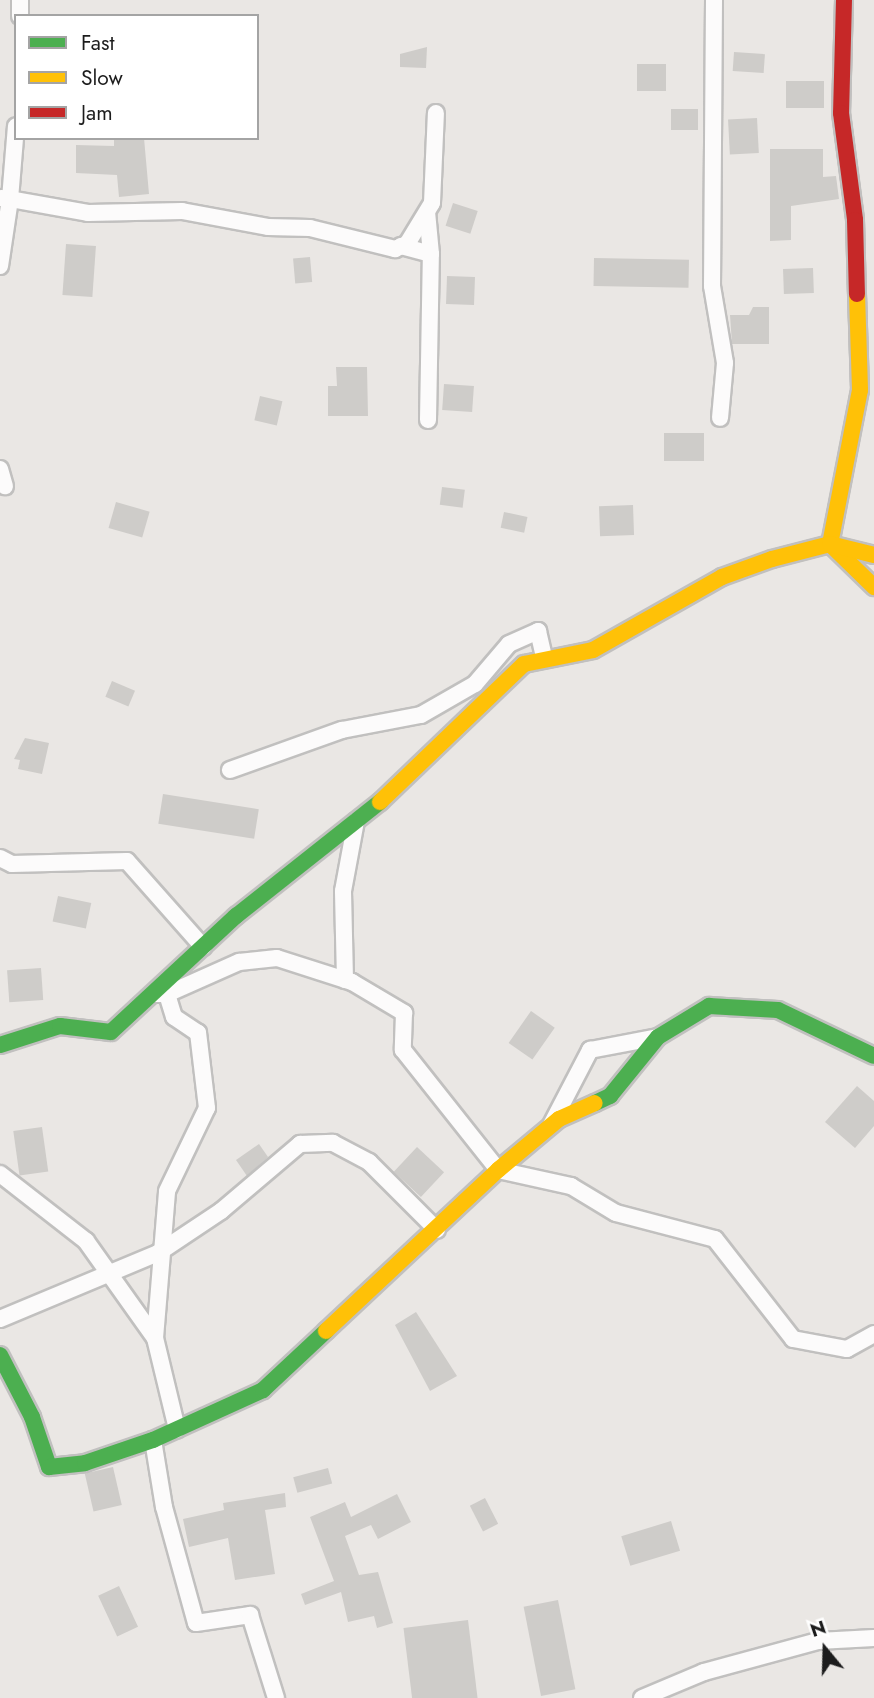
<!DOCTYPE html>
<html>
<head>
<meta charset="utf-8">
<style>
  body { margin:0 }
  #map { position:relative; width:874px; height:1698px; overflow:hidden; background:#eae7e4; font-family:Jost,sans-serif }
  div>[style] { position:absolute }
  .building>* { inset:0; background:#ceccc9; transform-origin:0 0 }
  .roads { filter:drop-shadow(2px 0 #c1c0bf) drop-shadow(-2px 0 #c1c0bf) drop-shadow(0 2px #c1c0bf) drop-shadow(0 -2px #c1c0bf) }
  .street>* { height:16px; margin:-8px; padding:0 8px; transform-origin:8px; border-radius:8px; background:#fcfbfb }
  .fast>* { height:16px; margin:-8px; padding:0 8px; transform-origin:8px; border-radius:8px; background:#4caf50 }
  .slow>* { height:16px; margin:-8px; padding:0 8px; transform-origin:8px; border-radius:8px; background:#ffc107 }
  .jam>* { height:16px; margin:-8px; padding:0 8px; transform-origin:8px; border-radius:8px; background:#c62828 }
  span { translate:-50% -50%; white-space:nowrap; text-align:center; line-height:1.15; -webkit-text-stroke:5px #fff; paint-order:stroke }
  .legend { position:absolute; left:14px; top:14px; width:245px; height:126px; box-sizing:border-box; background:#fff; border:2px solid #a4a4a4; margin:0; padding:9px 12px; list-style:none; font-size:21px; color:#1c1c1c }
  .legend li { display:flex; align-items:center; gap:14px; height:35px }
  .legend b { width:35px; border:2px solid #a4a4a4 }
  .north { position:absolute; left:790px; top:1614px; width:70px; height:70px; -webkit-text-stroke:5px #fff; paint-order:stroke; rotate:341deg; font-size:19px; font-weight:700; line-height:28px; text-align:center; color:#1c1c1c }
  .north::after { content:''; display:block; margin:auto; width:24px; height:32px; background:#1c1c1c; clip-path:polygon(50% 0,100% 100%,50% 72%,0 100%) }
</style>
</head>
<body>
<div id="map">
  <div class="building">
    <i style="clip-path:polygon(427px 47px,426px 68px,400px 67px,400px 54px)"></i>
    <i style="left:734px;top:52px;width:31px;height:19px;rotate:4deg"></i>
    <i style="left:637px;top:64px;width:29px;height:27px"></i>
    <i style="left:824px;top:81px;width:27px;height:38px;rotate:90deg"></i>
    <i style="left:671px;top:109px;width:27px;height:21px"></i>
    <i style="left:757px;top:118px;width:35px;height:29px;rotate:87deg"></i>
    <i style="clip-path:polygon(114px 138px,144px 138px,149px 194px,119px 197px,117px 175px,76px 173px,76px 145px,114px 146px)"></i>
    <i style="clip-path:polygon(770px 149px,823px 149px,823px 177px,836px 176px,839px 199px,791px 206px,791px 240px,770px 241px)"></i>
    <i style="left:453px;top:203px;width:26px;height:24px;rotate:18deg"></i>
    <i style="left:66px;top:244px;width:30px;height:51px;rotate:4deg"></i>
    <i style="left:310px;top:257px;width:25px;height:17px;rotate:85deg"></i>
    <i style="left:594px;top:258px;width:95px;height:28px;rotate:1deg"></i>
    <i style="left:813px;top:268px;width:25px;height:30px;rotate:88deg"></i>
    <i style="left:447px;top:276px;width:28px;height:28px;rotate:2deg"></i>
    <i style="clip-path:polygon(753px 307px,769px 307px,769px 344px,732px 344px,730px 315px,749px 315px)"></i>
    <i style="clip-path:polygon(336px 367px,367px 367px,368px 416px,328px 416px,328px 386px,337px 386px)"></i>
    <i style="left:444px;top:384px;width:30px;height:26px;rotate:4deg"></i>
    <i style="left:260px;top:396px;width:23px;height:25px;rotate:13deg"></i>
    <i style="left:704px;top:433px;width:28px;height:40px;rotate:90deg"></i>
    <i style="left:442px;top:487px;width:23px;height:18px;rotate:7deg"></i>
    <i style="left:116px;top:502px;width:35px;height:27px;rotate:16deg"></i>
    <i style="left:633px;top:505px;width:30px;height:34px;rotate:88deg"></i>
    <i style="left:504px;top:512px;width:24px;height:16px;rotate:12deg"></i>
    <i style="left:112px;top:681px;width:25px;height:17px;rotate:23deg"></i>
    <i style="clip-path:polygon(25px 738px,49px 743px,42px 774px,18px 769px,20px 760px,14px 759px)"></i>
    <i style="left:163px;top:794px;width:97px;height:30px;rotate:9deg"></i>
    <i style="left:58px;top:896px;width:34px;height:26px;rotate:12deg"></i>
    <i style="left:41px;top:968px;width:32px;height:34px;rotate:86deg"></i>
    <i style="left:531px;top:1011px;width:29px;height:39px;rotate:35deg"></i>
    <i style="clip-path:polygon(857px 1086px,874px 1101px,874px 1126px,855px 1148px,825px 1122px)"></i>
    <i style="left:42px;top:1127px;width:45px;height:29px;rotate:82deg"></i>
    <i style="clip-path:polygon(259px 1144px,268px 1157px,247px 1176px,236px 1160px)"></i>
    <i style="left:417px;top:1147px;width:37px;height:34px;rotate:43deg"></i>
    <i style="clip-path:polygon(416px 1312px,457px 1376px,430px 1391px,395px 1325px)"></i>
    <i style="left:113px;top:1467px;width:39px;height:29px;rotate:77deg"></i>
    <i style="left:328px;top:1468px;width:16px;height:36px;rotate:75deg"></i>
    <i style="clip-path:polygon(285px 1493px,286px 1507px,265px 1510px,275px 1574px,235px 1580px,228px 1538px,189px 1547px,183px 1519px,224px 1510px,223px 1503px)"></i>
    <i style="clip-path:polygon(397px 1494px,411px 1522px,378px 1539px,371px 1525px,345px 1536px,359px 1575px,378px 1572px,393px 1623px,377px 1628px,374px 1616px,348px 1622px,341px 1592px,305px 1605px,301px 1594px,334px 1581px,310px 1517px,345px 1502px,351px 1517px)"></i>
    <i style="left:485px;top:1498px;width:29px;height:17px;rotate:63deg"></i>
    <i style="left:671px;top:1521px;width:31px;height:52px;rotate:73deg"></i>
    <i style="left:119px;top:1586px;width:45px;height:23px;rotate:65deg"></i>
    <i style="left:558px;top:1600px;width:91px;height:35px;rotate:79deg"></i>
    <i style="left:468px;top:1620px;width:79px;height:65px;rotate:83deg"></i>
  </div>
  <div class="roads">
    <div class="street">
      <i style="left:20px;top:0;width:16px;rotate:90deg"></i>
      <i style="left:714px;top:0;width:286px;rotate:90.4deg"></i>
      <i style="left:712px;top:286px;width:78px;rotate:80.4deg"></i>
      <i style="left:725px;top:363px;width:55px;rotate:95.2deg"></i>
      <i style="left:1px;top:198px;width:9px;rotate:6deg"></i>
      <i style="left:10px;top:199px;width:73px;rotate:-85.3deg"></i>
      <i style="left:401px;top:246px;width:31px;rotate:15deg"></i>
      <i style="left:431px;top:254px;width:42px;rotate:-95.4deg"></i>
      <i style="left:0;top:266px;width:68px;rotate:-81.5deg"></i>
      <i style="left:10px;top:199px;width:79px;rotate:10.2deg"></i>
      <i style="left:88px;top:213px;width:94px;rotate:-1.2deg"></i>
      <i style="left:182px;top:211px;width:87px;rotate:10.5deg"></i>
      <i style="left:268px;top:227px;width:42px;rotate:1.4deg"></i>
      <i style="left:310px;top:228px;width:88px;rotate:13.9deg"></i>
      <i style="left:395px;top:249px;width:13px;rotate:-23deg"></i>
      <i style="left:407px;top:244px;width:48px;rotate:-58.6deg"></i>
      <i style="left:432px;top:203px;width:90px;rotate:-87.5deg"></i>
      <i style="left:428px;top:420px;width:166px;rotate:-89deg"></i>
      <i style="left:0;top:469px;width:18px;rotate:74deg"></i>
      <i style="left:230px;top:770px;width:119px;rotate:-19.7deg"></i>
      <i style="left:342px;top:730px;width:80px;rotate:-10.8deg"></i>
      <i style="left:421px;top:715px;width:62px;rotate:-29.9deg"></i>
      <i style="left:475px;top:684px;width:52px;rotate:-49.6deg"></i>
      <i style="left:509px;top:644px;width:32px;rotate:-24deg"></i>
      <i style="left:538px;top:631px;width:27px;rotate:77deg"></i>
      <i style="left:0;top:858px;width:13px;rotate:27deg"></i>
      <i style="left:12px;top:864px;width:115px;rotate:-1.5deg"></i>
      <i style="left:127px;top:861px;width:115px;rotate:48.5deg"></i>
      <i style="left:345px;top:980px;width:89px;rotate:-91.3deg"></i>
      <i style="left:343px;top:891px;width:71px;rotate:-79.5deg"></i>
      <i style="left:153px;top:994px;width:14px"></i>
      <i style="left:167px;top:994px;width:79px;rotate:-24deg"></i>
      <i style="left:239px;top:962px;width:38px;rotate:-6deg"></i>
      <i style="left:277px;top:958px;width:79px;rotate:17.7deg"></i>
      <i style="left:352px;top:982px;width:61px;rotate:30.8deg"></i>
      <i style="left:404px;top:1013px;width:37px;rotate:92deg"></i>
      <i style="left:403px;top:1050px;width:153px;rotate:51.6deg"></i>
      <i style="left:498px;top:1170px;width:75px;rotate:12.4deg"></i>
      <i style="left:571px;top:1186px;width:52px;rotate:31deg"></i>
      <i style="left:616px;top:1213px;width:102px;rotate:14.7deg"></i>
      <i style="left:715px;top:1239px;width:127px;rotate:52deg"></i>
      <i style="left:793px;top:1339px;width:55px;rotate:10.5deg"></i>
      <i style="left:847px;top:1349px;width:31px;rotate:-29deg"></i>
      <i style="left:551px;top:1125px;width:85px;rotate:-62.5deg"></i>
      <i style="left:590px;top:1050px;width:69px;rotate:-10.8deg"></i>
      <i style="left:0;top:1174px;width:109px;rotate:37.9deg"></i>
      <i style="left:86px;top:1241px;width:119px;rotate:54.6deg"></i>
      <i style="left:155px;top:1338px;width:94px;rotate:76.4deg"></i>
      <i style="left:0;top:1319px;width:171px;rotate:-22.7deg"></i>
      <i style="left:158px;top:1253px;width:76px;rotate:-33.7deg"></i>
      <i style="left:221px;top:1211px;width:104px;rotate:-40.3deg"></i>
      <i style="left:300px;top:1144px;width:33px;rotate:-2deg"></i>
      <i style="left:333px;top:1143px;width:41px;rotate:27.8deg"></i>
      <i style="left:369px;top:1162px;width:96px;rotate:45deg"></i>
      <i style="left:155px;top:1338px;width:147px;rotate:-85.3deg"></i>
      <i style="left:167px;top:1191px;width:92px;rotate:-64.3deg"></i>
      <i style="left:207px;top:1108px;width:76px;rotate:-96.8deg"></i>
      <i style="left:198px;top:1033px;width:29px;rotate:-146deg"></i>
      <i style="left:174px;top:1017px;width:24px;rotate:-107deg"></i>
      <i style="left:153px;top:1440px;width:68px;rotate:80.7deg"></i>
      <i style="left:164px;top:1507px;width:120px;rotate:74.6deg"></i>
      <i style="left:196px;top:1623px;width:55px;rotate:-8.4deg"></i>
      <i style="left:250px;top:1615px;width:87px;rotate:72.6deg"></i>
      <i style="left:642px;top:1698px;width:67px;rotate:-22.8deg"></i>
      <i style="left:704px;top:1672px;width:118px;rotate:-15.2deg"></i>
      <i style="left:818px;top:1641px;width:56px;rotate:-3.1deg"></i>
    </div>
    <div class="fast">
      <i style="left:0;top:1045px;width:63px;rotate:-17.6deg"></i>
      <i style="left:60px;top:1026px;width:51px;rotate:6.7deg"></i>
      <i style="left:111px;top:1032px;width:171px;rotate:-42.9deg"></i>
      <i style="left:236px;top:916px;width:184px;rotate:-38.4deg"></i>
      <i style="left:595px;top:1103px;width:17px;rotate:-25deg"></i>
      <i style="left:610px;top:1096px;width:76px;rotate:-50.9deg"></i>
      <i style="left:658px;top:1037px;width:60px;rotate:-31.3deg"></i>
      <i style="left:709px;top:1006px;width:69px;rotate:3.3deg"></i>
      <i style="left:778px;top:1010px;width:106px;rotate:25.6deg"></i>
      <i style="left:0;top:1355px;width:70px;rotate:62.7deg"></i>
      <i style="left:32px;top:1417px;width:53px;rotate:71.2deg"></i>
      <i style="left:49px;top:1467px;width:36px;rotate:-6deg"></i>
      <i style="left:85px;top:1463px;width:72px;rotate:-18.7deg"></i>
      <i style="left:153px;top:1440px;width:121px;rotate:-24.4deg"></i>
      <i style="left:263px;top:1390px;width:86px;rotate:-43.1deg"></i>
    </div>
    <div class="slow">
      <i style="left:857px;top:294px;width:96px;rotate:88.2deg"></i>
      <i style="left:860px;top:390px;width:157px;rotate:101deg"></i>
      <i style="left:830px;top:544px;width:62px;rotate:44.3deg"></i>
      <i style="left:380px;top:802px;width:199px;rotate:-43.8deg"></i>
      <i style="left:524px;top:664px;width:70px;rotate:-11.5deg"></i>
      <i style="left:593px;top:650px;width:148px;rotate:-29.5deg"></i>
      <i style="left:722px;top:577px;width:53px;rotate:-19.8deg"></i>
      <i style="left:772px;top:559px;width:60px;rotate:-14.5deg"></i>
      <i style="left:830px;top:544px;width:45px;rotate:14deg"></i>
      <i style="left:326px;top:1331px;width:236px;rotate:-43.1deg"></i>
      <i style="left:498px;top:1170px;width:80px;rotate:-39.9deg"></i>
      <i style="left:559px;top:1119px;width:39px;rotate:-24deg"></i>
    </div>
    <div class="jam">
      <i style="left:844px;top:0;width:113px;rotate:91.5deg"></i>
      <i style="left:841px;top:113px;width:108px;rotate:82.5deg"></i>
      <i style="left:855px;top:220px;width:74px;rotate:88.5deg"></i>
    </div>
  </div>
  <ul class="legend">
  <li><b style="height:9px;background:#4caf50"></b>Fast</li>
  <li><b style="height:9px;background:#ffc107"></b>Slow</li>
  <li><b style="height:9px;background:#c62828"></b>Jam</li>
  </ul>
  <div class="north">N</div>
</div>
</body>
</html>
